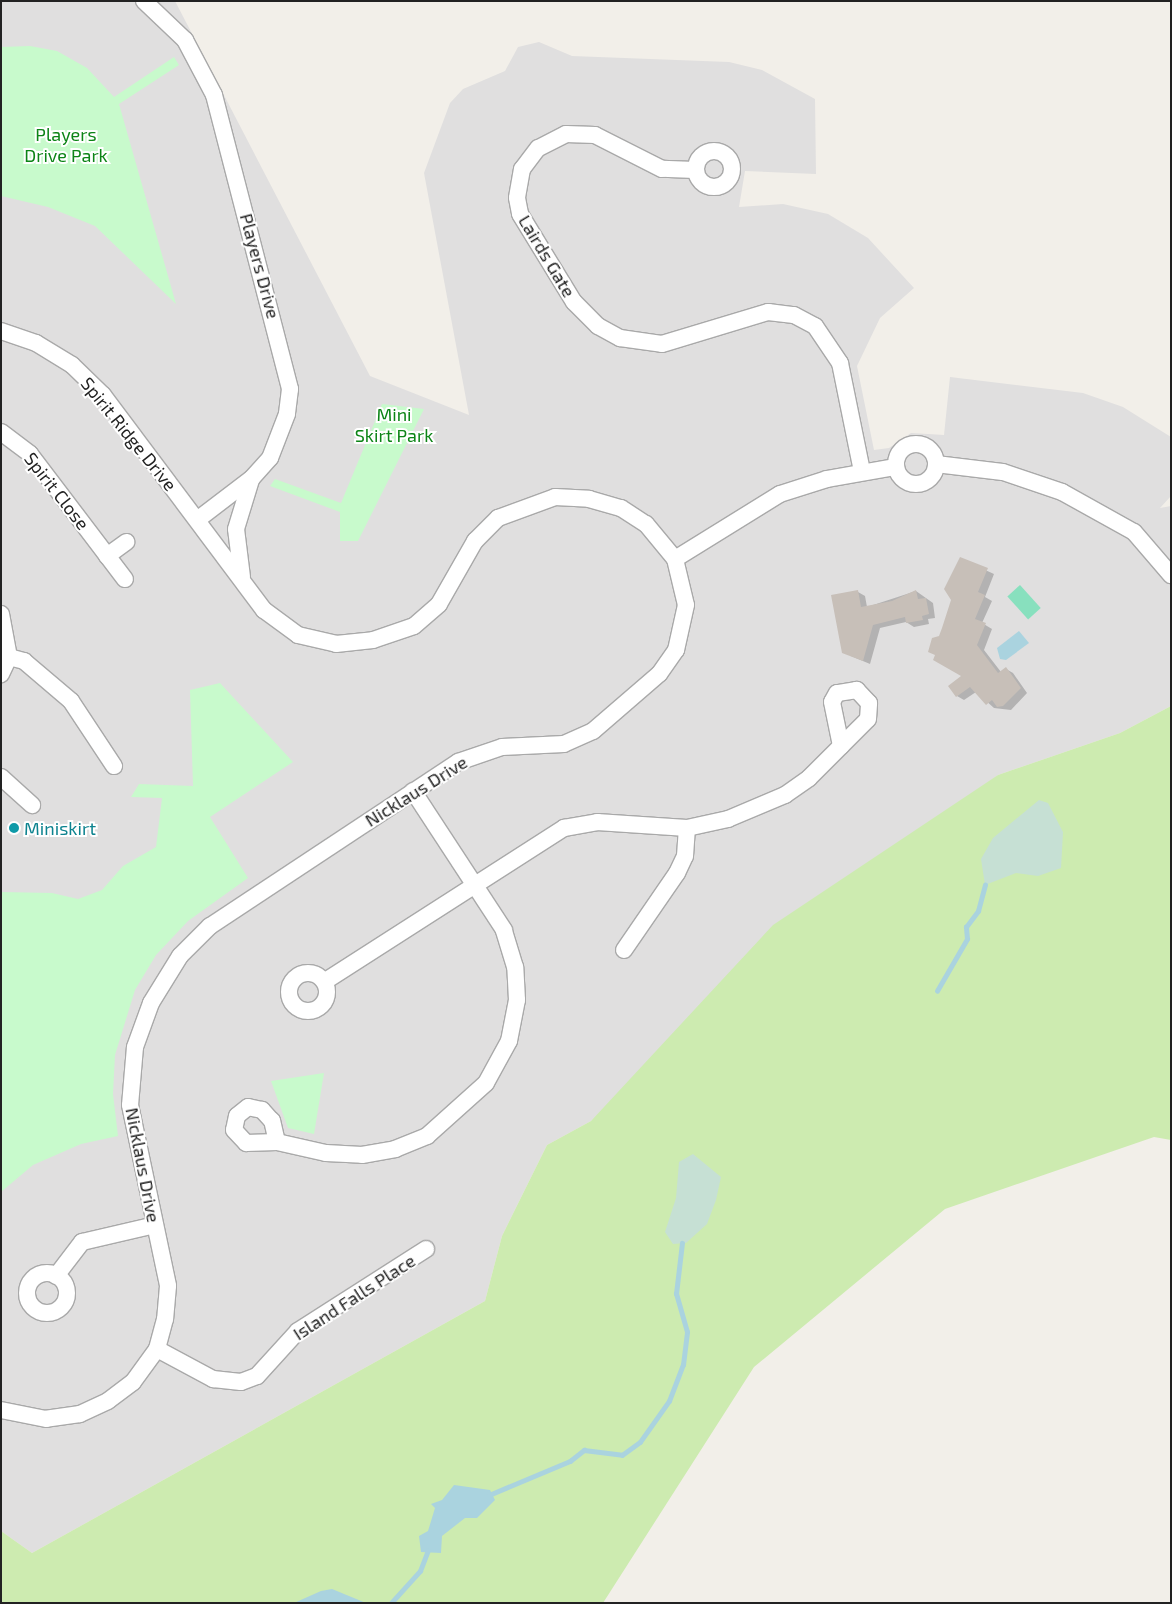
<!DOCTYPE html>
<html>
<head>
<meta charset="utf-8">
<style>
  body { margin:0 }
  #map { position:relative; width:1172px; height:1604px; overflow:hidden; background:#f2efe9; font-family:"Exo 2",sans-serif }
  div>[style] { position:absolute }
  .residential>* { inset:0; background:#e0dfdf }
  .grass>* { inset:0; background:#cdebb0 }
  .wetland>* { inset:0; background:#c6e0d4 }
  .park>* { inset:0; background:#c8facc }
  .pitch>* { inset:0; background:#88e0be; transform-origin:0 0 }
  .water>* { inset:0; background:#aad3df }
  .shadow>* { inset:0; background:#0003 }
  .stream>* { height:4.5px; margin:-2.25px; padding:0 2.25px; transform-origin:2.25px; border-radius:2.25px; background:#aad3df }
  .building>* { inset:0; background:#c7bfb8 }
  .roads { filter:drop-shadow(1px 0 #a9a9a9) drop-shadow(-1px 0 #a9a9a9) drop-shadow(0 1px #a9a9a9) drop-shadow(0 -1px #a9a9a9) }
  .street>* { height:16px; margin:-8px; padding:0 8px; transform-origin:8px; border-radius:8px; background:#fff }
  .street>.ring { margin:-8px; padding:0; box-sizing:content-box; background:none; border:16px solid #fff; border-radius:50% }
  .dots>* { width:14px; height:14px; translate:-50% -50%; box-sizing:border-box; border:2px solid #fff; border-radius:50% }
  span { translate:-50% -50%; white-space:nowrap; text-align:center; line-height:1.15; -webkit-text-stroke:4px #fff; paint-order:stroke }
  .park-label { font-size:18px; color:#0c8416 }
  .street-label { font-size:18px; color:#222 }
  .culture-label { font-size:18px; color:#0d838f }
  .left { translate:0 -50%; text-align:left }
  .frame { position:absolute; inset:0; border:2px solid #222; pointer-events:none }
</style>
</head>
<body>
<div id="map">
  <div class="residential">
    <i style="clip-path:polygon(1px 1px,175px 1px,370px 376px,469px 415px,424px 173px,450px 103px,463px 89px,505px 71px,518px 47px,539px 42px,572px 56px,729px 62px,762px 70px,815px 99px,816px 174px,745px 171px,739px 207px,783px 204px,828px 214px,868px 238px,914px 288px,880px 318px,857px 366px,874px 450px,889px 448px,911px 433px,944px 435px,950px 377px,1083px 393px,1123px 407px,1171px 437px,1171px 496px,1160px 508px,1171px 506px,1171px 706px,1120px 733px,998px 775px,591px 1121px,547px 1145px,502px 1236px,485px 1301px,32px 1553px,1px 1531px)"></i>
  </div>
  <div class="grass">
    <i style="clip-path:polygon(1171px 706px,1171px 1140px,1154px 1137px,945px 1209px,754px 1367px,603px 1603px,1px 1603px,1px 1531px,32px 1553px,485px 1301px,502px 1236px,547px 1145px,591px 1121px,773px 925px,998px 775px,1120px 733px)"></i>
  </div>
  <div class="wetland">
    <i style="clip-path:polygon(1039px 800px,1048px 803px,1063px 832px,1061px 868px,1038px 876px,1016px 873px,985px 885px,981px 859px,993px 838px)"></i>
    <i style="clip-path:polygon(693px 1154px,721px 1177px,716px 1200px,707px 1224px,686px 1243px,673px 1244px,665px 1232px,676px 1198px,679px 1162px)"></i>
  </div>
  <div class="park">
    <i style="clip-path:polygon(30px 46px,57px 51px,87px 68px,114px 97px,174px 57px,179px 65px,119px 104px,176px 304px,95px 226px,48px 207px,1px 196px,1px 47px)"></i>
    <i style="clip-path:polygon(382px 404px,424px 409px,358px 541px,340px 541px,340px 512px,270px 486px,275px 479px,341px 503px)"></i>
    <i style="clip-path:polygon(220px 683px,293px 762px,210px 817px,248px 878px,188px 921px,156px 955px,135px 990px,115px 1055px,113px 1094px,118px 1136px,81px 1144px,33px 1165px,1px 1192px,1px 892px,52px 893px,78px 899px,102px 890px,123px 866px,156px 847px,162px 798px,131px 797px,139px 784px,193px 786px,190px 690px)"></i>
    <i style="clip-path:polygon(324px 1073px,314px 1134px,288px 1128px,271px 1081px)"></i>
  </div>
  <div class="pitch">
    <i style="left:1020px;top:585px;width:31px;height:17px;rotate:48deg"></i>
  </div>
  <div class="water">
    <i style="clip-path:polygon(1019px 631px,1029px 643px,1006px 660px,1000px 659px,997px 648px)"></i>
    <i style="clip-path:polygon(454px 1485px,490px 1490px,495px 1500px,477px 1518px,465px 1518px,442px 1536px,441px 1553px,421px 1552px,419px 1536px,428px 1531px,435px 1508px,431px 1504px,442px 1500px)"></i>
    <i style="clip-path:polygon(332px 1589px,366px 1603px,294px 1603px,321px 1591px)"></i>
  </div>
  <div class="shadow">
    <i style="clip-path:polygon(961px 559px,994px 574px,985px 597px,992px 601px,982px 623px,992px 629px,984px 650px,1001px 672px,1006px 669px,1013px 673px,1027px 693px,1011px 710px,994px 708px,976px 692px,964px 700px,957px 696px,963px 676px,940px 637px,953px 600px,946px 589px)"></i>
    <i style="clip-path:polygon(916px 591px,933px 603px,935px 618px,928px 619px,929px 624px,914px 627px,906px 622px,880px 628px,870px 664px,851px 656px,858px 592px,865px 596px,867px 607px)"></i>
  </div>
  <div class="stream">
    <i style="left:937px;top:991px;width:60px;rotate:-60deg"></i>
    <i style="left:967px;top:939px;width:12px;rotate:-95deg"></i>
    <i style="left:966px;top:927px;width:20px;rotate:-53deg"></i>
    <i style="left:978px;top:911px;width:27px;rotate:-75deg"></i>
    <i style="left:489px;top:1495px;width:88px;rotate:-22.8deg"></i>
    <i style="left:570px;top:1461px;width:18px;rotate:-38deg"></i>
    <i style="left:584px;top:1450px;width:38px;rotate:7deg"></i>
    <i style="left:622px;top:1455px;width:22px;rotate:-36deg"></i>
    <i style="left:640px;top:1442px;width:50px;rotate:-54.7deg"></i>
    <i style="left:669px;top:1401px;width:39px;rotate:-69deg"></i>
    <i style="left:683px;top:1365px;width:33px;rotate:-83deg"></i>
    <i style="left:687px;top:1332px;width:40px;rotate:-106deg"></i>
    <i style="left:676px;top:1294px;width:51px;rotate:-83.3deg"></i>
    <i style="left:391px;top:1603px;width:43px;rotate:-47.8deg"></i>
    <i style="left:420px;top:1571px;width:22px;rotate:-69deg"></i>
  </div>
  <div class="building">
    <i style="clip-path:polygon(960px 557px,988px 568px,978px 592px,985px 595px,975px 619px,986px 623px,977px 645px,998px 673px,1006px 667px,1021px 688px,1003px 706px,997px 707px,992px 700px,986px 705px,970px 687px,956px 697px,948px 686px,961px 676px,933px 660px,935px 655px,928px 652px,932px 638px,939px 636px,942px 628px,951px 600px,944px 589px)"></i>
    <i style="clip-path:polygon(858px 590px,861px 607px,892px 601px,916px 590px,918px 599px,926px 598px,929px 614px,922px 616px,923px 620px,906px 623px,905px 617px,873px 625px,863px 661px,842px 653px,831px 595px)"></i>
  </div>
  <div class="roads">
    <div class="street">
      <i style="left:144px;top:1px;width:57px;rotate:43.6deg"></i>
      <i style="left:185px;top:40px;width:62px;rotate:62.2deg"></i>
      <i style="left:214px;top:95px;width:304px;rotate:75.5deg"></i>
      <i style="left:290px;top:389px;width:25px;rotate:97deg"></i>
      <i style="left:287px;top:414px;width:47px;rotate:111.1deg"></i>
      <i style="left:270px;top:458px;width:27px;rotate:132deg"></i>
      <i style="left:252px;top:478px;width:69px;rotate:142.6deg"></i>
      <i class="ring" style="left:696px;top:151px;width:20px;height:20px"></i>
      <i style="left:695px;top:170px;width:33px;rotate:-178deg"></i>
      <i style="left:662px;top:169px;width:75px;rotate:-153.1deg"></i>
      <i style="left:595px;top:135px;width:29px;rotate:-178deg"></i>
      <i style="left:566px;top:134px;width:31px;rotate:153deg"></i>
      <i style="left:538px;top:148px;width:26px;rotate:127deg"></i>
      <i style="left:522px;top:169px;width:29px;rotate:100deg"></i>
      <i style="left:517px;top:198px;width:16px;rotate:79deg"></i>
      <i style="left:520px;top:214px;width:103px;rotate:58.5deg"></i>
      <i style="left:574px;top:302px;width:34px;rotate:45deg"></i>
      <i style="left:598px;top:326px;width:25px;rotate:29deg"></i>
      <i style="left:620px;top:338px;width:42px;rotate:8.1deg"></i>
      <i style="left:662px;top:344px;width:111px;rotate:-16.8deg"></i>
      <i style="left:768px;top:312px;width:26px;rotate:7deg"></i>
      <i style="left:794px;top:315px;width:24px;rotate:28deg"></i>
      <i style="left:815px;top:326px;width:45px;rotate:56deg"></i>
      <i style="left:840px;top:363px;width:110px;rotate:78.5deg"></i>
      <i style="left:1px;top:331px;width:37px;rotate:19deg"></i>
      <i style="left:36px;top:343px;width:42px;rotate:31.4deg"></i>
      <i style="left:72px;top:365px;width:43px;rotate:44.1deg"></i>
      <i style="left:103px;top:395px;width:269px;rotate:53.2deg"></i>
      <i style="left:264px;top:610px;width:42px;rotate:36.3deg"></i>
      <i style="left:298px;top:635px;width:39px;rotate:13deg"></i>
      <i style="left:336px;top:644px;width:37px;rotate:-6deg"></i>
      <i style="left:373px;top:640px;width:43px;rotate:-18.9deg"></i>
      <i style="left:414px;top:626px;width:33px;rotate:-41deg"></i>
      <i style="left:439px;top:604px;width:73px;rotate:-60.3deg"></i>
      <i style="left:475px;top:541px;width:33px;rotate:-45deg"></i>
      <i style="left:498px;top:518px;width:61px;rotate:-20.2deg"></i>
      <i style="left:555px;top:497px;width:34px;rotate:3deg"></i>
      <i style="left:589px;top:499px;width:33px;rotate:16deg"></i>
      <i style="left:621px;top:508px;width:30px;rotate:33deg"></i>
      <i style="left:646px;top:524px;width:45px;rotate:50.4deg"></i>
      <i style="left:675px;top:559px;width:47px;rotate:76.6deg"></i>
      <i style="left:686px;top:605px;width:46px;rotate:102.5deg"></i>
      <i style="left:676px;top:650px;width:29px;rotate:125deg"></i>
      <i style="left:659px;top:674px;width:87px;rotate:139.2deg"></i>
      <i style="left:593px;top:731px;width:32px;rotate:156deg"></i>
      <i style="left:564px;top:744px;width:62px;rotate:177.2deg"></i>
      <i style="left:502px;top:747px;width:46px;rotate:161.2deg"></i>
      <i style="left:458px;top:762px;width:297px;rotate:146.5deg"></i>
      <i style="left:210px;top:926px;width:42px;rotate:135deg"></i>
      <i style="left:180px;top:956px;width:55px;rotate:121.7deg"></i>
      <i style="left:151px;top:1003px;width:47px;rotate:110deg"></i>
      <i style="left:135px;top:1047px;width:58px;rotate:94.9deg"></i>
      <i style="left:130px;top:1105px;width:185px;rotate:78.1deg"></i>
      <i style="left:168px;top:1286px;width:33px;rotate:95deg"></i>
      <i style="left:165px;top:1319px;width:31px;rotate:105deg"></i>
      <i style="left:157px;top:1349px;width:41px;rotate:126deg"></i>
      <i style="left:133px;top:1382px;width:31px;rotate:143deg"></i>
      <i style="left:108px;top:1401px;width:31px;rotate:155deg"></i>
      <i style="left:80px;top:1414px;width:34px;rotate:172deg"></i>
      <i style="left:46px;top:1419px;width:46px;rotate:-168.7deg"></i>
      <i style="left:1px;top:432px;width:36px;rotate:37deg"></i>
      <i style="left:30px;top:454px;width:157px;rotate:52.8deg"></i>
      <i class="ring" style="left:896px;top:444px;width:24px;height:24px"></i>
      <i style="left:936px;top:464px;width:67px;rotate:6.8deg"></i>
      <i style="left:1003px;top:472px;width:62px;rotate:18.7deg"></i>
      <i style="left:1062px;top:492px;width:82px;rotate:29.1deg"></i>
      <i style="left:1134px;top:532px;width:57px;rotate:49.3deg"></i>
      <i style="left:107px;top:556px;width:24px;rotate:-36deg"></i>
      <i style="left:675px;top:559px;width:123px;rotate:-31.8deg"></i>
      <i style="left:780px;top:494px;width:49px;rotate:-17.7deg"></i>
      <i style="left:827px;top:479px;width:69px;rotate:-10deg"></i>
      <i style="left:242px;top:577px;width:48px;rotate:-97.1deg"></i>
      <i style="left:236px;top:529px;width:51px;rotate:-73deg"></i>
      <i style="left:1px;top:614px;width:44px;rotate:79.5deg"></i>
      <i style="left:9px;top:657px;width:19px;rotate:115deg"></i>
      <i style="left:9px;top:657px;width:16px;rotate:15deg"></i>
      <i style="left:24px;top:661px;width:62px;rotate:40.4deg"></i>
      <i style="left:71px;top:701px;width:78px;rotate:56.5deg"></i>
      <i style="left:1px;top:777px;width:42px;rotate:42.1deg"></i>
      <i style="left:624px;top:950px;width:93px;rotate:-55.5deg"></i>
      <i style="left:677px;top:873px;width:19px;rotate:-65deg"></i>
      <i style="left:685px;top:856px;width:28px;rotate:-86deg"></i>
      <i class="ring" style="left:289px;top:973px;width:22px;height:22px"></i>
      <i style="left:327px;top:980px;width:282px;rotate:-32.7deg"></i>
      <i style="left:564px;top:828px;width:34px;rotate:-10deg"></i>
      <i style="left:597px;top:822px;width:90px;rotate:3.8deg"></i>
      <i style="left:687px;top:828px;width:42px;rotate:-12.4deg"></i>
      <i style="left:728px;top:819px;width:62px;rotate:-22.8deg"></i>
      <i style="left:785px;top:795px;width:29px;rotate:-35deg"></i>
      <i style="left:809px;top:778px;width:83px;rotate:-45deg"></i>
      <i style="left:868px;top:719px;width:16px;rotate:-86deg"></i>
      <i style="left:869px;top:703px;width:18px;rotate:-133deg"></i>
      <i style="left:857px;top:690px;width:20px;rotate:171deg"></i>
      <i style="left:837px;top:693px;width:10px;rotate:119deg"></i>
      <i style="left:832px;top:702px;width:45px;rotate:78.4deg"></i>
      <i style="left:277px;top:1142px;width:22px;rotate:-103deg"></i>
      <i style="left:272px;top:1121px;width:15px;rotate:-132deg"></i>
      <i style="left:262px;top:1110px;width:14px;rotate:-168deg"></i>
      <i style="left:248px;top:1107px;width:14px;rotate:141deg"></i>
      <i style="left:237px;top:1116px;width:14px;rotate:102deg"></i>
      <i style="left:234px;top:1130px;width:18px;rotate:47deg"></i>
      <i style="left:246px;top:1143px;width:31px;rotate:-2deg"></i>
      <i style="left:277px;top:1142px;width:50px;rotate:12.7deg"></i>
      <i style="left:326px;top:1153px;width:36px;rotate:3deg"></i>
      <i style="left:362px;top:1155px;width:34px;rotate:-10deg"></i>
      <i style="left:395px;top:1149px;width:35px;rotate:-22deg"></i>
      <i style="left:427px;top:1136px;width:79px;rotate:-41.9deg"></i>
      <i style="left:486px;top:1083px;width:48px;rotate:-61.3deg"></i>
      <i style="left:509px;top:1041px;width:42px;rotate:-79deg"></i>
      <i style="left:517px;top:1000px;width:33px;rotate:-93deg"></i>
      <i style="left:515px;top:967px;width:39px;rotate:-107deg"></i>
      <i style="left:504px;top:930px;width:166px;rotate:-123.2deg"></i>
      <i class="ring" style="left:27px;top:1273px;width:24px;height:24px"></i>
      <i style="left:56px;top:1276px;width:43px;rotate:-52.6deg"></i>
      <i style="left:82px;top:1242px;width:75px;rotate:-13.1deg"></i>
      <i style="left:157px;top:1349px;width:64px;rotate:28.2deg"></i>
      <i style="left:213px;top:1379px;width:28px;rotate:6deg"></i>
      <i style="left:241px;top:1382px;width:17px;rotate:-21deg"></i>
      <i style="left:257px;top:1376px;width:61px;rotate:-47.7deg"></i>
      <i style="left:298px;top:1331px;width:152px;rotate:-32.6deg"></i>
    </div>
  </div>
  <div class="dots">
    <i style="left:14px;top:828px;background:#0f9aa8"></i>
  </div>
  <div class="park-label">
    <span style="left:66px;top:145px">Players<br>Drive Park</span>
    <span style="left:394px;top:425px">Mini<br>Skirt Park</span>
  </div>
  <div class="street-label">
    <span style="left:547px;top:256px;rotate:59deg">Lairds Gate</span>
    <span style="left:260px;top:266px;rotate:75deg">Players Drive</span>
    <span style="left:129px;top:434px;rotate:51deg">Spirit Ridge Drive</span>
    <span style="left:57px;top:491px;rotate:52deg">Spirit Close</span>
    <span style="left:416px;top:791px;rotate:-32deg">Nicklaus Drive</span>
    <span style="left:143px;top:1165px;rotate:79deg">Nicklaus Drive</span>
    <span style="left:354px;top:1297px;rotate:-33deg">Island Falls Place</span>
  </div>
  <div class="culture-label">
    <span class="left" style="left:24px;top:828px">Miniskirt</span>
  </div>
  <div class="frame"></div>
</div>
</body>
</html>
